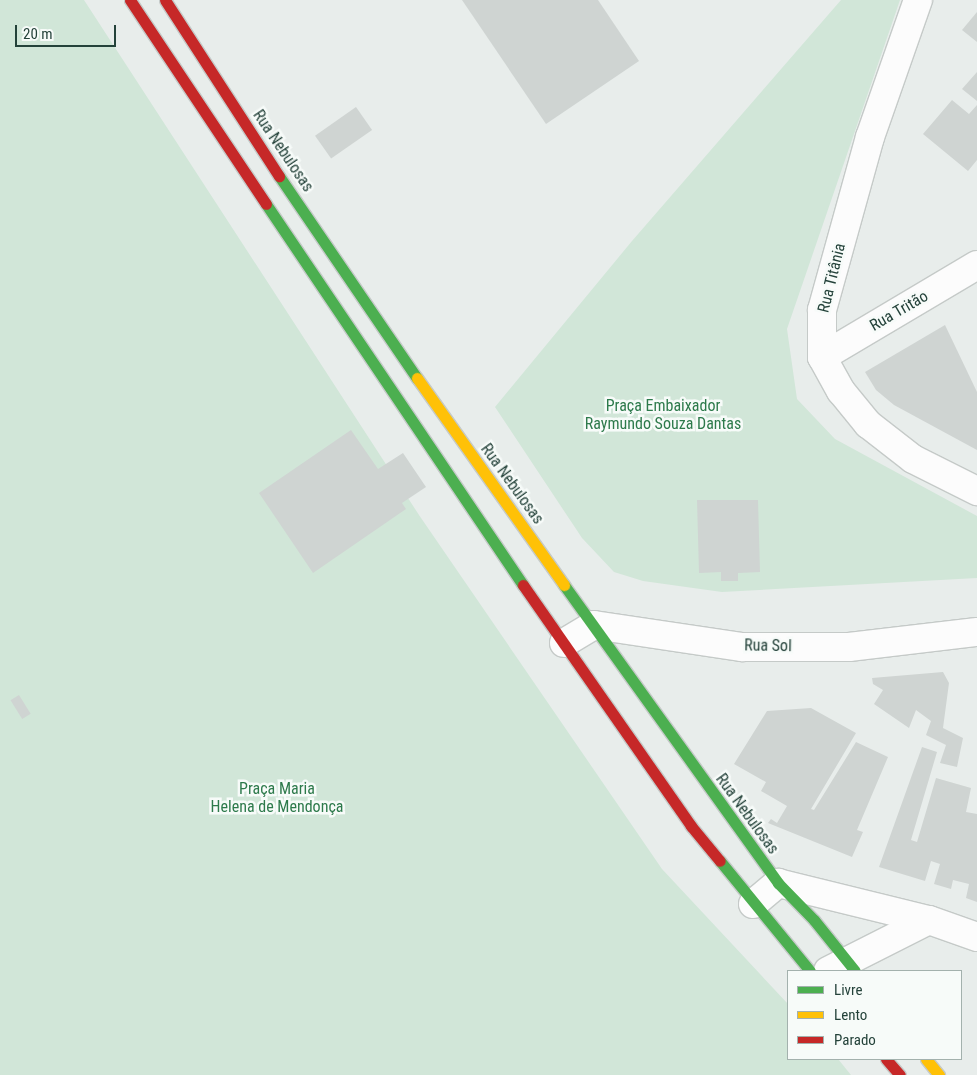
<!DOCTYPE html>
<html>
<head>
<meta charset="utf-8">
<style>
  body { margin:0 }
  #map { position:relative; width:977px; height:1075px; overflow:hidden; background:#e8edeb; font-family:"Roboto Condensed",sans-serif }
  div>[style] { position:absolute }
  .green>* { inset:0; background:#d1e6d8 }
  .building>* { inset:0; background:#cfd4d2; transform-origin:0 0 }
  .roads { filter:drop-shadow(1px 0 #c5cac8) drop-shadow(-1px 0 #c5cac8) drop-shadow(0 1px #c5cac8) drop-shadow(0 -1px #c5cac8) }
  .street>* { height:28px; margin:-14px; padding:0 14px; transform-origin:14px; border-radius:14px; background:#fcfcfc }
  .fast>* { height:11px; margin:-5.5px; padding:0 5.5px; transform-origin:5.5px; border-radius:5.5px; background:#4caf50 }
  .slow>* { height:11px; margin:-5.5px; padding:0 5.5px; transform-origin:5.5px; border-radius:5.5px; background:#ffc107 }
  .jam>* { height:11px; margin:-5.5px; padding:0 5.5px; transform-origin:5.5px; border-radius:5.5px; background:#c62828 }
  span { translate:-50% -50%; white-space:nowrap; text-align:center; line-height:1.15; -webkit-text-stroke:5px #f7fbf9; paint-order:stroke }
  .street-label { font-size:16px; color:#24423a }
  .park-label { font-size:16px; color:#2d7a4b }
  .legend { position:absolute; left:787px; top:970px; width:175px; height:90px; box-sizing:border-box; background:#f7fbf9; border:1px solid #a3b1ad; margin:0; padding:6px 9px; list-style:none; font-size:15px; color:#24423a }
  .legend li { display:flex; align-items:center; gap:10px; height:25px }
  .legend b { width:25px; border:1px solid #a3b1ad }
  .scale { position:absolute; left:15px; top:25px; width:101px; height:22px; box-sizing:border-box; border:2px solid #24423a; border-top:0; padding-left:6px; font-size:15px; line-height:18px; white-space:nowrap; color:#24423a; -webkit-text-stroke:4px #f7fbf9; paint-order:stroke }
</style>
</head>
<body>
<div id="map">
  <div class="green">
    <i style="clip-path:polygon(0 0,84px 0,419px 515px,662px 869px,788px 1004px,788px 1059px,838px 1059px,851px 1075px,0 1075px)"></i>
    <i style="clip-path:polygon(841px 0,900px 0,787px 329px,797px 399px,835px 439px,977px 516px,977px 578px,722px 592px,643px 581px,614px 572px,582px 538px,495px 407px,632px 241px)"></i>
  </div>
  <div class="building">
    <i style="clip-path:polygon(462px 0,598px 0,639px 61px,546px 124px)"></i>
    <i style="clip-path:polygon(977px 12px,977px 42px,962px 30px)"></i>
    <i style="clip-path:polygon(977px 72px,977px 101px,962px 89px)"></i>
    <i style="clip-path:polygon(952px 100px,969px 114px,977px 105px,977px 160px,968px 171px,923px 134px)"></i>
    <i style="left:356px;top:107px;width:28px;height:50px;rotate:55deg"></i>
    <i style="clip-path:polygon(945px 325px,977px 392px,977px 450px,894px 405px,876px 390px,865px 372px)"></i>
    <i style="clip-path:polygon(351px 430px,378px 469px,403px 453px,426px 487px,402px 503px,406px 509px,313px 573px,259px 493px)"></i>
    <i style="clip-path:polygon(697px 500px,758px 500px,760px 572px,738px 573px,738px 581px,721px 581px,721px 572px,699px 573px)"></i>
    <i style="clip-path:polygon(943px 672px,949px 683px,943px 728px,963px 738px,957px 767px,940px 763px,946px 745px,926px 735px,931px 721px,916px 710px,909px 728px,874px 704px,883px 690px,873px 684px,872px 678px)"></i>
    <i style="left:19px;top:695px;width:22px;height:10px;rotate:58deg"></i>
    <i style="clip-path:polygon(811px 708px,856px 733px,811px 809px,814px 810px,856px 742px,888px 757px,857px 830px,863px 832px,852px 857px,768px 823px,771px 819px,777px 823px,787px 806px,761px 791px,766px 782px,734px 764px,767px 711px)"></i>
    <i style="clip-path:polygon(922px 747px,937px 752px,911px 840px,917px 842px,936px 778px,971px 788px,966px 812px,977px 814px,977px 902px,966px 898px,969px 884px,953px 880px,951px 889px,934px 884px,940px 864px,931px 861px,925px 881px,879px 867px)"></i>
  </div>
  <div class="roads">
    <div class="street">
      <i style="left:918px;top:0;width:145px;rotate:109.3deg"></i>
      <i style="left:870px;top:137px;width:180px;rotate:105.5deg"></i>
      <i style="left:822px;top:310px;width:47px;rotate:90deg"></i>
      <i style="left:822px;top:357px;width:39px;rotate:61deg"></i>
      <i style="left:841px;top:391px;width:43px;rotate:50.7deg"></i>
      <i style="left:868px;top:424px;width:57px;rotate:37.9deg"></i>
      <i style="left:913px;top:459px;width:72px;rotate:26.6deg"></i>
      <i style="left:822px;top:357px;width:180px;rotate:-30.7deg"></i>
      <i style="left:564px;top:643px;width:35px;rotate:-31deg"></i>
      <i style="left:594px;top:625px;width:150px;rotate:8.5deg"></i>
      <i style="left:742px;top:647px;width:107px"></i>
      <i style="left:849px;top:647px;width:129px;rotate:-6.7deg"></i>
      <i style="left:753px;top:904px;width:33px;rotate:-40deg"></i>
      <i style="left:778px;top:883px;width:155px;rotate:13.8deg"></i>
      <i style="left:929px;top:920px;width:51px;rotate:19.5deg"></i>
      <i style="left:828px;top:971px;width:113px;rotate:-26.8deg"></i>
    </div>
    <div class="fast">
      <i style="left:279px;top:176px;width:245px;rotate:55.7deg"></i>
      <i style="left:266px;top:204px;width:460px;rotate:56deg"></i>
      <i style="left:564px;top:585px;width:367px;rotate:54.3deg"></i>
      <i style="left:778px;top:883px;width:52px;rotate:45.8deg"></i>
      <i style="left:814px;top:920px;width:65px;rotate:51.2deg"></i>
      <i style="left:720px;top:861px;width:142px;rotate:50.7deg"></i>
    </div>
    <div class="slow">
      <i style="left:417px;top:378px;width:254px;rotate:54.6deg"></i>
      <i style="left:926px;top:1059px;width:21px;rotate:51deg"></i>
    </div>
    <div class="jam">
      <i style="left:130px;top:0;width:245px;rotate:56.3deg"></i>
      <i style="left:165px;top:0;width:210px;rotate:57.1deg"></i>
      <i style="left:523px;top:585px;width:294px;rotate:55.1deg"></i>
      <i style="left:691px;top:826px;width:45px;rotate:50.4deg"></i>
      <i style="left:886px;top:1059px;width:21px;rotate:49deg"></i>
    </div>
  </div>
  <div class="street-label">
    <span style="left:283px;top:151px;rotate:56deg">Rua Nebulosas</span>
    <span style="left:832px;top:278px;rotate:-76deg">Rua Titânia</span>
    <span style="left:899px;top:311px;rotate:-30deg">Rua Tritão</span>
    <span style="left:512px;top:484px;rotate:54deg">Rua Nebulosas</span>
    <span style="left:768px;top:646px;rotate:1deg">Rua Sol</span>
    <span style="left:747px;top:814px;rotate:54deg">Rua Nebulosas</span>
  </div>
  <div class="park-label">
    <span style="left:663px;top:415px">Praça Embaixador<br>Raymundo Souza Dantas</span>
    <span style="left:277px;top:798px">Praça Maria<br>Helena de Mendonça</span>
  </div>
  <ul class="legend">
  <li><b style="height:6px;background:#4caf50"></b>Livre</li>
  <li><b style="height:6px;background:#ffc107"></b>Lento</li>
  <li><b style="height:6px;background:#c62828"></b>Parado</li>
  </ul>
  <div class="scale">20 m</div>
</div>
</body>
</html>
